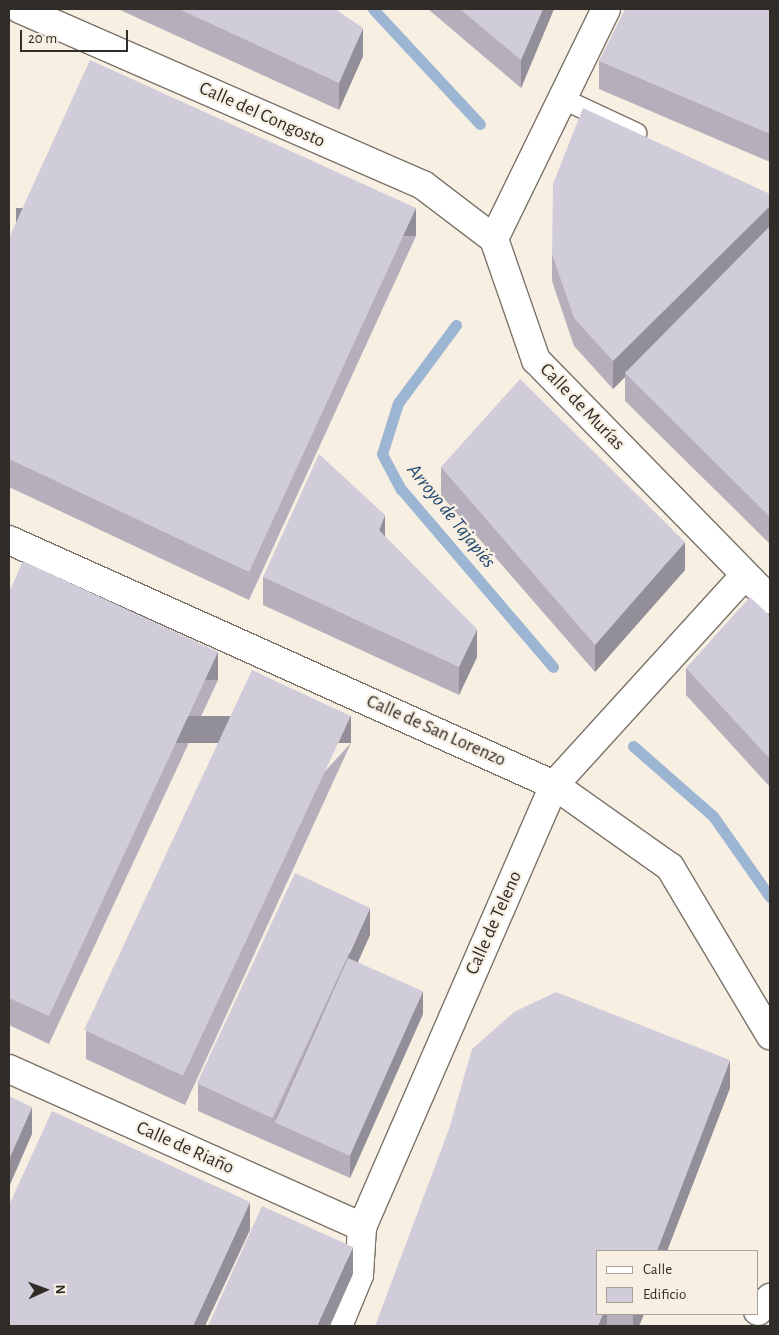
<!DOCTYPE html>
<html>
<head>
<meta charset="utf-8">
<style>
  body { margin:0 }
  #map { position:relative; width:779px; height:1335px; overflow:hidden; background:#f8efe3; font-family:"Alegreya Sans",sans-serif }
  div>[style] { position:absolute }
  .stream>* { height:11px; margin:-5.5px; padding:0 5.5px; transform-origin:5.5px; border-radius:5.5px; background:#9bb5d2 }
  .roads { filter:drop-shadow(1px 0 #7b7369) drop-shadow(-1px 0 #7b7369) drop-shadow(0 1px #7b7369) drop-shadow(0 -1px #7b7369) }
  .service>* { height:20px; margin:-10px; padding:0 10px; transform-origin:10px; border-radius:10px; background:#fff }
  .minor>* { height:28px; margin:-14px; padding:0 14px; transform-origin:14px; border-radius:14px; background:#fff }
  .wall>* { inset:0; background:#b4afbb }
  .shaded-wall>* { inset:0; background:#928f98; transform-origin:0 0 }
  .building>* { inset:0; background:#d1ccd9; transform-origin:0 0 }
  span { translate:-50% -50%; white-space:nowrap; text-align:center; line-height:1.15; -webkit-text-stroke:4.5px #f8efe3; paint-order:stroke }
  .street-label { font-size:19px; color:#302d29 }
  .water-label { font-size:20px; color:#1d456c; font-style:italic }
  .frame { position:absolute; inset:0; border:10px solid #302d29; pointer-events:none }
  .legend { position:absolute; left:596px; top:1250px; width:162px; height:65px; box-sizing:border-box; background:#f8efe3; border:1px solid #a8a199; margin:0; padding:6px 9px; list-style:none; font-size:15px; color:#302d29 }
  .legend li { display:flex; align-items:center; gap:10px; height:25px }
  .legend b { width:25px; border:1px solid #a8a199 }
  .north { position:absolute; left:20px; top:1265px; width:50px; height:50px; -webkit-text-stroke:4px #f8efe3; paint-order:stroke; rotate:88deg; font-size:14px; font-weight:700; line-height:20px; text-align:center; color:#302d29 }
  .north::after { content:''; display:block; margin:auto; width:18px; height:22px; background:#302d29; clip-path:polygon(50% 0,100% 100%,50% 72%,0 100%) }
  .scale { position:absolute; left:20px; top:30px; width:108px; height:22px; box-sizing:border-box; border:2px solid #302d29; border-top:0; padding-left:6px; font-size:15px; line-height:18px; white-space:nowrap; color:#302d29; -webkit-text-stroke:4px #f8efe3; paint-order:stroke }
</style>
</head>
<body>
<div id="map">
  <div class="stream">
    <i style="left:373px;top:9px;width:157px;rotate:47.1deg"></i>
    <i style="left:456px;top:325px;width:97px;rotate:126.6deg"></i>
    <i style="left:398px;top:403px;width:53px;rotate:107.4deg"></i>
    <i style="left:382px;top:454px;width:40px;rotate:62deg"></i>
    <i style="left:401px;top:489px;width:234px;rotate:49.5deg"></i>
    <i style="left:633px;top:746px;width:106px;rotate:41.2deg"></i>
    <i style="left:713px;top:816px;width:99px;rotate:54.9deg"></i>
  </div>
  <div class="roads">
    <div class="service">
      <i style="left:563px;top:99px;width:81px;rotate:25deg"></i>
    </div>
    <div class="minor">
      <i style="left:20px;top:9px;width:440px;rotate:23.6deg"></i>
      <i style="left:423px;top:185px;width:89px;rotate:37.3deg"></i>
      <i style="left:606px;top:9px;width:256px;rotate:116deg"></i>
      <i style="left:494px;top:239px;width:128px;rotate:70.9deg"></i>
      <i style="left:536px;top:360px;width:335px;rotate:45.7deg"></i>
      <i style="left:9px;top:540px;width:598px;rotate:24.21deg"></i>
      <i style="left:554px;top:785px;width:142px;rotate:35.3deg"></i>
      <i style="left:670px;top:867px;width:196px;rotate:59.2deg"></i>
      <i style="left:9px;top:1069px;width:387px;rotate:24.1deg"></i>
      <i style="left:758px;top:1311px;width:18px;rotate:-47deg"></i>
      <i style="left:338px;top:1326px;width:55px;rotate:-67.6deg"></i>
      <i style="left:359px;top:1275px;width:48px;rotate:-86.4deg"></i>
      <i style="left:362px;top:1227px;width:482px;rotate:-66.5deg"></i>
      <i style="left:554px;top:785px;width:284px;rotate:-47.7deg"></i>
    </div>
  </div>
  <div class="wall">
    <i style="clip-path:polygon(118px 9px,335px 9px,363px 56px,339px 110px)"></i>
    <i style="clip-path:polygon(428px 9px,554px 9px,521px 88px)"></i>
    <i style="clip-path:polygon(770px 9px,770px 162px,599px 89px,599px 61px)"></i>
    <i style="clip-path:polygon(770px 194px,770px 544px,625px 401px,625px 377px,613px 389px,574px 346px,552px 281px,552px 254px)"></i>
    <i style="clip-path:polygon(416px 236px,249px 600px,9px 487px,9px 238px)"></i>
    <i style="clip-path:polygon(441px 467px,685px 570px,595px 672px,441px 495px)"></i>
    <i style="clip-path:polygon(385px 536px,477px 657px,459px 695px,263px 605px,263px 577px)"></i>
    <i style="clip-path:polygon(9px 592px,218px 680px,49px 1044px,9px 1025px)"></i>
    <i style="clip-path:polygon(770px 616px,770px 787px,686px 695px,686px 668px)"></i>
    <i style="clip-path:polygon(351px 743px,185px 1105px,86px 1059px,86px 1031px)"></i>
    <i style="clip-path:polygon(370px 935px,358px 962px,423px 1014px,350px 1178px,198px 1111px,198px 1084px)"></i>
    <i style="clip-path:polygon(730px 1088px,667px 1251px,598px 1251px,598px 1314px,644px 1314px,639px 1326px,375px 1326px)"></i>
  </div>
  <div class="shaded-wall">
    <i style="clip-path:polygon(543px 9px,554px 9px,521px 88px,521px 60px)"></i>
    <i style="clip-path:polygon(363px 28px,363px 56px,339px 110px,339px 83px)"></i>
    <i style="clip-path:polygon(770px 206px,770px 233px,625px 373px,625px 377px,613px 389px,613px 361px)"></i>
    <i style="left:416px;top:208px;width:28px;height:400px;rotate:90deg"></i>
    <i style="clip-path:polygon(385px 515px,385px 543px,379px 530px)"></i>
    <i style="clip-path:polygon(685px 542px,685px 570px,595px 672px,595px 645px)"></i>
    <i style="clip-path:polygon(477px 629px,477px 657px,459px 695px,459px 667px)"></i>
    <i style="left:218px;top:652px;width:28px;height:401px;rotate:90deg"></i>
    <i style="left:351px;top:716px;width:27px;height:398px;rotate:90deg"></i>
    <i style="clip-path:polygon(370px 908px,370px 935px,284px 1126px,276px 1123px,276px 1145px,276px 1118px)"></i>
    <i style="clip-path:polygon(423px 991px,423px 1014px,350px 1178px,350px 1156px)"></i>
    <i style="clip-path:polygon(730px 1060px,730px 1088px,667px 1251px,657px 1251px)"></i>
    <i style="clip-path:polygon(32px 1107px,32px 1134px,9px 1187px,9px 1159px)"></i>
    <i style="clip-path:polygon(250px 1202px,250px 1230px,205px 1326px,193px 1326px)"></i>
    <i style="clip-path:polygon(353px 1247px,353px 1274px,330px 1326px,317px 1326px)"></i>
    <i style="clip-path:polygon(603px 1314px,607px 1314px,607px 1326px,598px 1326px)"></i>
    <i style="clip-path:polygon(633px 1314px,644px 1314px,639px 1326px,633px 1326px)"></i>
  </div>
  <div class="building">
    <i style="clip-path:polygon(179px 9px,335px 9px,363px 28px,339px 83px)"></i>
    <i style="clip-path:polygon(460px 9px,543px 9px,521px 60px)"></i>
    <i style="clip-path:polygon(625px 9px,770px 9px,770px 134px,599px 61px)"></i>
    <i style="clip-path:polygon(90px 60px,416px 208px,249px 572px,9px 459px,9px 238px)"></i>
    <i style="clip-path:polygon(583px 108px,770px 194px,770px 206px,613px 361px,574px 318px,552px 254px,553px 184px)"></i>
    <i style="clip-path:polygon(770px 226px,770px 517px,625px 373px)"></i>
    <i style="clip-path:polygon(520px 379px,685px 542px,595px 645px,441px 467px)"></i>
    <i style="clip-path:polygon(319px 454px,385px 515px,379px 530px,477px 629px,459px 667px,263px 577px)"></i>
    <i style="clip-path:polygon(23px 561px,218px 652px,49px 1016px,9px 998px,9px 592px)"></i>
    <i style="clip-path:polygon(750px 597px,770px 616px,770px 759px,686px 668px)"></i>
    <i style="left:252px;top:670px;width:109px;height:397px;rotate:25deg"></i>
    <i style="left:295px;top:873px;width:83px;height:232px;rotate:25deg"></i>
    <i style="left:348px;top:958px;width:82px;height:180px;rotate:24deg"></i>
    <i style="clip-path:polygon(556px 992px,730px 1060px,657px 1251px,598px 1251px,598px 1314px,603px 1314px,598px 1326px,375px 1326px,449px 1129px,472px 1049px,514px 1012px)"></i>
    <i style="clip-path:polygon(9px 1096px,32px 1107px,9px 1159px)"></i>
    <i style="clip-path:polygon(52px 1111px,250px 1202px,193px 1326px,9px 1326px,9px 1205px)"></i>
    <i style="clip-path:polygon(262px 1206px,353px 1247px,317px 1326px,208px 1326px)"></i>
  </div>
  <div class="street-label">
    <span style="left:262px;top:115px;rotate:24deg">Calle del Congosto</span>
    <span style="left:582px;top:407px;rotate:46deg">Calle de Murías</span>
    <span style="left:436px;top:731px;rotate:24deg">Calle de San Lorenzo</span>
    <span style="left:494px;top:923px;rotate:-66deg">Calle de Teleno</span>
    <span style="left:185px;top:1148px;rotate:24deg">Calle de Riaño</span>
  </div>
  <div class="water-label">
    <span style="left:451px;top:516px;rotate:51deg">Arroyo de Tajapiés</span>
  </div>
  <div class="frame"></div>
  <ul class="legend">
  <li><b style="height:6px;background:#fff"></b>Calle</li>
  <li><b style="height:14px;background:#d1ccd9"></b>Edificio</li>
  </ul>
  <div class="north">N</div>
  <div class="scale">20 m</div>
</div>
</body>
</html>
